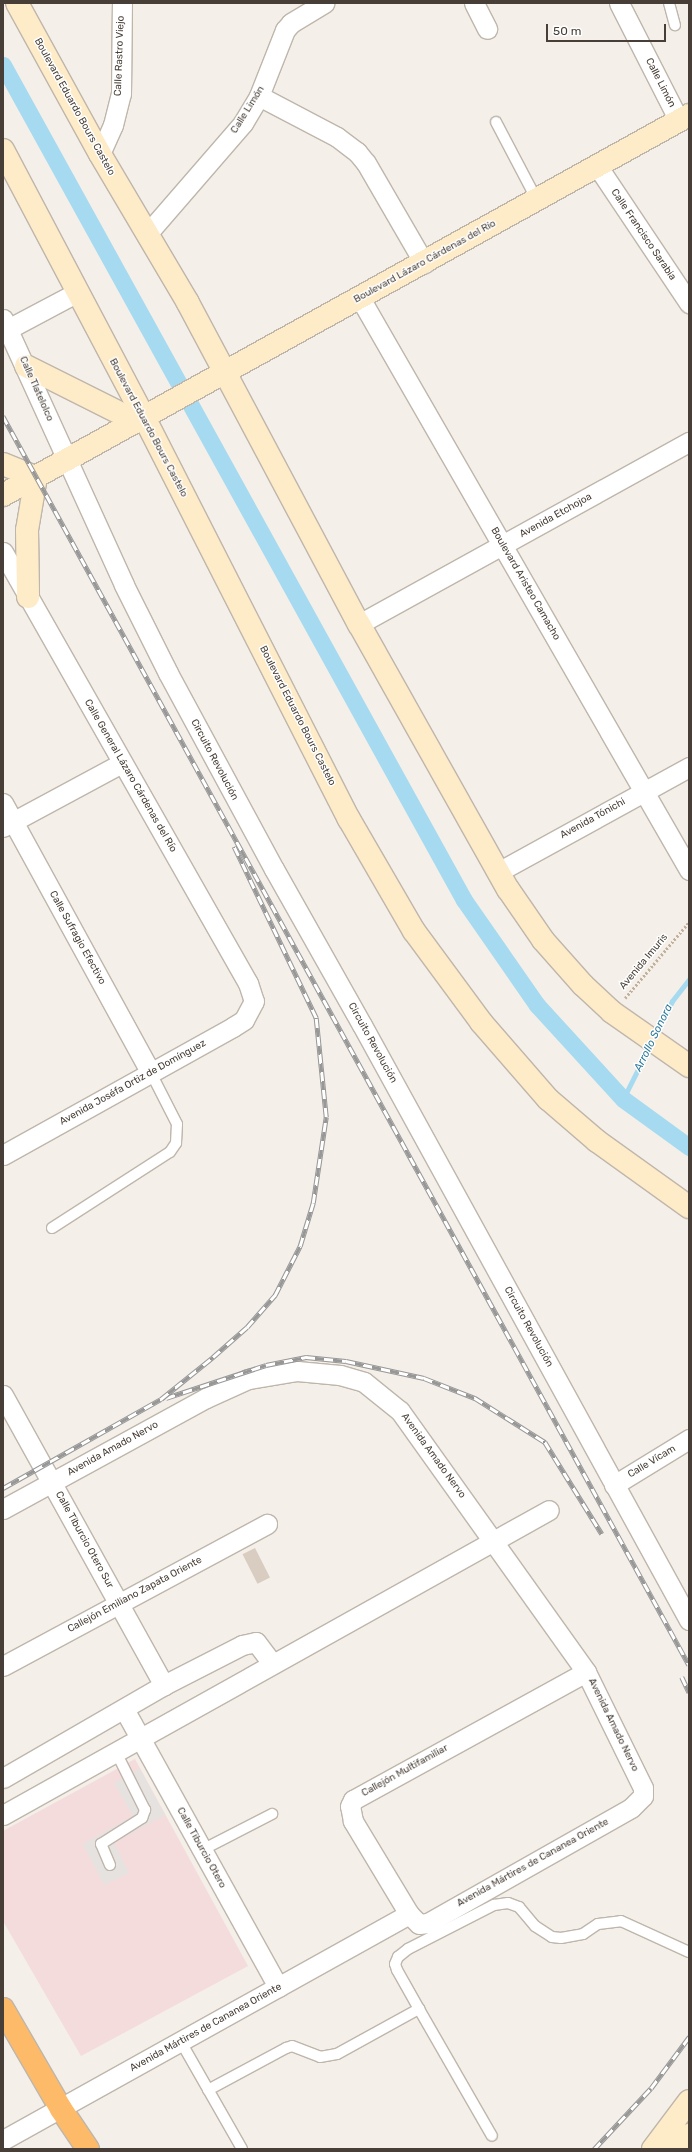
<!DOCTYPE html>
<html>
<head>
<meta charset="utf-8">
<style>
  body { margin:0 }
  #map { position:relative; width:692px; height:2152px; overflow:hidden; background:#f4efe8; font-family:Rubik,sans-serif }
  div>[style] { position:absolute }
  .medical>* { inset:0; background:#f4dcdc }
  .parking>* { inset:0; background:#e5e2e0 }
  .stream>* { height:5px; margin:-2.5px; padding:0 2.5px; transform-origin:2.5px; border-radius:2.5px; background:#a5daf0 }
  .canal>* { height:17px; margin:-8.5px; padding:0 8.5px; transform-origin:8.5px; border-radius:8.5px; background:#a5daf0 }
  .building>* { inset:0; background:#d9ccc0; transform-origin:0 0 }
  .path>* { height:2.5px; margin-top:-1.25px; transform-origin:0; background:repeating-linear-gradient(90deg,#c1b09c 0 2px,transparent 0 4px) }
  .roads { filter:drop-shadow(1px 0 #bfb6ab) drop-shadow(-1px 0 #bfb6ab) drop-shadow(0 1px #bfb6ab) drop-shadow(0 -1px #bfb6ab) }
  .lane>* { height:10px; margin:-5px; padding:0 5px; transform-origin:5px; border-radius:5px; background:#fff }
  .street>* { height:19px; margin:-9.5px; padding:0 9.5px; transform-origin:9.5px; border-radius:9.5px; background:#fff }
  .secondary>* { height:22px; margin:-11px; padding:0 11px; transform-origin:11px; border-radius:11px; background:#feebc8 }
  .highway>* { height:22px; margin:-11px; padding:0 11px; transform-origin:11px; border-radius:11px; background:#fdbb6a }
  .rail>* { height:4.5px; margin-top:-2.25px; transform-origin:0; background:repeating-linear-gradient(90deg,#fff 0 9px,#979797 0 18px); box-sizing:border-box; border-block:1px solid #979797 }
  span { translate:-50% -50%; white-space:nowrap; text-align:center; line-height:1.15; -webkit-text-stroke:3px #fff; paint-order:stroke }
  .street-label { font-size:10px; color:#473f37 }
  .water-label { font-size:11px; color:#2b799b; font-style:italic }
  .frame { position:absolute; inset:0; border:4px solid #473f37; pointer-events:none }
  .scale { position:absolute; left:546px; top:24px; width:120px; height:18px; box-sizing:border-box; border:2px solid #473f37; border-top:0; padding-left:5px; font-size:12px; line-height:14px; white-space:nowrap; color:#473f37; -webkit-text-stroke:3px #fff; paint-order:stroke }
</style>
</head>
<body>
<div id="map">
  <div class="medical">
    <i style="clip-path:polygon(135px 1759px,248px 1966px,81px 2056px,3px 1921px,3px 1831px)"></i>
  </div>
  <div class="parking">
    <i style="clip-path:polygon(140px 1769px,165px 1815px,114px 1843px,129px 1873px,104px 1885px,83px 1844px,133px 1816px,114px 1783px)"></i>
  </div>
  <div class="stream">
    <i style="left:655px;top:1036px;width:39px;rotate:-64deg"></i>
    <i style="left:672px;top:1001px;width:28px;rotate:-52deg"></i>
    <i style="left:623px;top:1099px;width:60px;rotate:-63.4deg"></i>
  </div>
  <div class="canal">
    <i style="left:3px;top:65px;width:954px;rotate:61.1deg"></i>
    <i style="left:464px;top:900px;width:128px;rotate:55.2deg"></i>
    <i style="left:537px;top:1005px;width:127px;rotate:47.5deg"></i>
    <i style="left:623px;top:1099px;width:82px;rotate:36deg"></i>
  </div>
  <div class="building">
    <i style="left:255px;top:1548px;width:33px;height:14px;rotate:63deg"></i>
  </div>
  <div class="path">
    <i style="left:625px;top:998px;width:99px;rotate:-49.9deg"></i>
  </div>
  <div class="roads">
    <div class="lane">
      <i style="left:669px;top:3px;width:23px;rotate:75deg"></i>
      <i style="left:496px;top:122px;width:88px;rotate:62.3deg"></i>
      <i style="left:52px;top:1228px;width:140px;rotate:-32.8deg"></i>
      <i style="left:170px;top:1152px;width:11px;rotate:-56deg"></i>
      <i style="left:176px;top:1143px;width:19px;rotate:-87deg"></i>
      <i style="left:177px;top:1124px;width:57px;rotate:-117deg"></i>
      <i style="left:202px;top:1850px;width:79px;rotate:-27.2deg"></i>
      <i style="left:110px;top:1865px;width:23px;rotate:-113deg"></i>
      <i style="left:101px;top:1844px;width:49px;rotate:-32.4deg"></i>
      <i style="left:142px;top:1818px;width:9px;rotate:-69deg"></i>
      <i style="left:145px;top:1810px;width:65px;rotate:-116.6deg"></i>
      <i style="left:419px;top:2009px;width:146px;rotate:60.1deg"></i>
      <i style="left:181px;top:2042px;width:123px;rotate:60.3deg"></i>
      <i style="left:208px;top:2090px;width:89px;rotate:-28.3deg"></i>
      <i style="left:286px;top:2048px;width:6px;rotate:-18deg"></i>
      <i style="left:292px;top:2046px;width:30px;rotate:21deg"></i>
      <i style="left:320px;top:2057px;width:17px;rotate:-10deg"></i>
      <i style="left:337px;top:2054px;width:94px;rotate:-28.8deg"></i>
      <i style="left:419px;top:2009px;width:45px;rotate:-119.4deg"></i>
      <i style="left:397px;top:1970px;width:6px;rotate:-108deg"></i>
      <i style="left:395px;top:1964px;width:8px;rotate:-67deg"></i>
      <i style="left:398px;top:1957px;width:13px;rotate:-39deg"></i>
      <i style="left:408px;top:1949px;width:97px;rotate:-27.1deg"></i>
      <i style="left:494px;top:1905px;width:14px;rotate:-8deg"></i>
      <i style="left:508px;top:1903px;width:12px;rotate:20deg"></i>
      <i style="left:519px;top:1907px;width:25px;rotate:50deg"></i>
      <i style="left:535px;top:1926px;width:20px;rotate:33deg"></i>
      <i style="left:552px;top:1937px;width:9px;rotate:6deg"></i>
      <i style="left:561px;top:1938px;width:22px;rotate:-10deg"></i>
      <i style="left:583px;top:1934px;width:18px;rotate:-34deg"></i>
      <i style="left:598px;top:1924px;width:23px;rotate:-7deg"></i>
      <i style="left:621px;top:1921px;width:75px;rotate:24.5deg"></i>
    </div>
    <div class="street">
      <i style="left:474px;top:3px;width:29px;rotate:63deg"></i>
      <i style="left:619px;top:3px;width:132px;rotate:63deg"></i>
      <i style="left:259px;top:96px;width:88px;rotate:27.7deg"></i>
      <i style="left:337px;top:137px;width:25px;rotate:37deg"></i>
      <i style="left:357px;top:152px;width:14px;rotate:51deg"></i>
      <i style="left:366px;top:163px;width:116px;rotate:59.9deg"></i>
      <i style="left:100px;top:154px;width:32px;rotate:-66deg"></i>
      <i style="left:113px;top:125px;width:32px;rotate:-76deg"></i>
      <i style="left:121px;top:94px;width:91px;rotate:-89.4deg"></i>
      <i style="left:598px;top:167px;width:164px;rotate:56.2deg"></i>
      <i style="left:147px;top:234px;width:147px;rotate:-49.1deg"></i>
      <i style="left:243px;top:123px;width:31px;rotate:-59deg"></i>
      <i style="left:259px;top:96px;width:71px;rotate:-68.5deg"></i>
      <i style="left:285px;top:30px;width:9px;rotate:-49deg"></i>
      <i style="left:291px;top:23px;width:39px;rotate:-31deg"></i>
      <i style="left:360px;top:298px;width:660px;rotate:60.09deg"></i>
      <i style="left:3px;top:319px;width:292px;rotate:65.5deg"></i>
      <i style="left:124px;top:585px;width:98px;rotate:63.4deg"></i>
      <i style="left:168px;top:673px;width:223px;rotate:61.6deg"></i>
      <i style="left:274px;top:869px;width:179px;rotate:60.6deg"></i>
      <i style="left:362px;top:1025px;width:679px;rotate:61.21deg"></i>
      <i style="left:8px;top:329px;width:77px;rotate:-27.9deg"></i>
      <i style="left:3px;top:552px;width:496px;rotate:60.4deg"></i>
      <i style="left:248px;top:983px;width:19px;rotate:72deg"></i>
      <i style="left:254px;top:1001px;width:21px;rotate:118deg"></i>
      <i style="left:244px;top:1020px;width:13px;rotate:148deg"></i>
      <i style="left:233px;top:1027px;width:263px;rotate:150.9deg"></i>
      <i style="left:359px;top:624px;width:377px;rotate:-28.9deg"></i>
      <i style="left:3px;top:803px;width:308px;rotate:61.3deg"></i>
      <i style="left:3px;top:827px;width:135px;rotate:-28.3deg"></i>
      <i style="left:498px;top:872px;width:218px;rotate:-28.8deg"></i>
      <i style="left:3px;top:1395px;width:332px;rotate:61deg"></i>
      <i style="left:614px;top:1485px;width:88px;rotate:-31.5deg"></i>
      <i style="left:3px;top:1509px;width:231px;rotate:-28.7deg"></i>
      <i style="left:206px;top:1398px;width:46px;rotate:-24.3deg"></i>
      <i style="left:248px;top:1379px;width:50px;rotate:-9.3deg"></i>
      <i style="left:297px;top:1371px;width:43px;rotate:5.3deg"></i>
      <i style="left:340px;top:1375px;width:25px;rotate:16deg"></i>
      <i style="left:364px;top:1382px;width:46px;rotate:38.9deg"></i>
      <i style="left:400px;top:1411px;width:320px;rotate:54.5deg"></i>
      <i style="left:586px;top:1672px;width:129px;rotate:63.8deg"></i>
      <i style="left:643px;top:1788px;width:8px;rotate:90deg"></i>
      <i style="left:643px;top:1796px;width:17px;rotate:135deg"></i>
      <i style="left:631px;top:1808px;width:233px;rotate:150.5deg"></i>
      <i style="left:428px;top:1923px;width:9px;rotate:174deg"></i>
      <i style="left:419px;top:1924px;width:14px;rotate:-135deg"></i>
      <i style="left:409px;top:1914px;width:109px;rotate:-121.1deg"></i>
      <i style="left:353px;top:1821px;width:15px;rotate:-101deg"></i>
      <i style="left:350px;top:1806px;width:7px;rotate:-63deg"></i>
      <i style="left:353px;top:1800px;width:266px;rotate:-28.8deg"></i>
      <i style="left:3px;top:1666px;width:300px;rotate:-28.3deg"></i>
      <i style="left:124px;top:1709px;width:318px;rotate:61deg"></i>
      <i style="left:3px;top:1778px;width:186px;rotate:-30deg"></i>
      <i style="left:164px;top:1685px;width:88px;rotate:-27.1deg"></i>
      <i style="left:242px;top:1645px;width:14px;rotate:-12deg"></i>
      <i style="left:256px;top:1642px;width:26px;rotate:53deg"></i>
      <i style="left:3px;top:1815px;width:625px;rotate:-29.19deg"></i>
      <i style="left:3px;top:2140px;width:465px;rotate:-29.1deg"></i>
    </div>
    <div class="secondary">
      <i style="left:17px;top:3px;width:172px;rotate:61.2deg"></i>
      <i style="left:100px;top:154px;width:173px;rotate:59.4deg"></i>
      <i style="left:188px;top:303px;width:364px;rotate:62deg"></i>
      <i style="left:359px;top:624px;width:304px;rotate:60.7deg"></i>
      <i style="left:508px;top:889px;width:62px;rotate:55.5deg"></i>
      <i style="left:543px;top:940px;width:60px;rotate:48.4deg"></i>
      <i style="left:583px;top:985px;width:40px;rotate:43deg"></i>
      <i style="left:612px;top:1012px;width:94px;rotate:35deg"></i>
      <i style="left:3px;top:150px;width:302px;rotate:62.2deg"></i>
      <i style="left:144px;top:417px;width:451px;rotate:63deg"></i>
      <i style="left:349px;top:819px;width:129px;rotate:59.9deg"></i>
      <i style="left:414px;top:931px;width:113px;rotate:53.6deg"></i>
      <i style="left:481px;top:1022px;width:102px;rotate:49deg"></i>
      <i style="left:548px;top:1099px;width:65px;rotate:40.6deg"></i>
      <i style="left:597px;top:1141px;width:113px;rotate:35.7deg"></i>
      <i style="left:26px;top:366px;width:123px;rotate:26.6deg"></i>
      <i style="left:3px;top:464px;width:35px;rotate:22deg"></i>
      <i style="left:36px;top:477px;width:54px;rotate:99.6deg"></i>
      <i style="left:27px;top:530px;width:67px;rotate:89.1deg"></i>
      <i style="left:3px;top:495px;width:784px;rotate:-28.98deg"></i>
      <i style="left:653px;top:2149px;width:60px;rotate:-53.1deg"></i>
      <i style="left:678px;top:2149px;width:18px;rotate:-52deg"></i>
    </div>
    <div class="highway">
      <i style="left:3px;top:2009px;width:116px;rotate:59.9deg"></i>
      <i style="left:61px;top:2109px;width:48px;rotate:56deg"></i>
    </div>
  </div>
  <div class="rail">
    <i style="left:3px;top:416px;width:1425px;rotate:61.22deg"></i>
    <i style="left:166px;top:1398px;width:105px;rotate:-18.3deg"></i>
    <i style="left:266px;top:1365px;width:41px;rotate:-11.3deg"></i>
    <i style="left:306px;top:1357px;width:40px;rotate:5.7deg"></i>
    <i style="left:346px;top:1361px;width:80px;rotate:12.3deg"></i>
    <i style="left:424px;top:1378px;width:55px;rotate:21.4deg"></i>
    <i style="left:475px;top:1398px;width:83px;rotate:32.2deg"></i>
    <i style="left:545px;top:1442px;width:108px;rotate:58.2deg"></i>
    <i style="left:3px;top:1488px;width:181px;rotate:-29.4deg"></i>
    <i style="left:161px;top:1399px;width:67px;rotate:-38.9deg"></i>
    <i style="left:213px;top:1357px;width:45px;rotate:-41.4deg"></i>
    <i style="left:247px;top:1327px;width:43px;rotate:-48.8deg"></i>
    <i style="left:275px;top:1295px;width:55px;rotate:-63deg"></i>
    <i style="left:300px;top:1246px;width:45px;rotate:-73.2deg"></i>
    <i style="left:313px;top:1203px;width:87px;rotate:-81.4deg"></i>
    <i style="left:326px;top:1117px;width:100px;rotate:-95.8deg"></i>
    <i style="left:316px;top:1018px;width:190px;rotate:-115.6deg"></i>
    <i style="left:682px;top:1677px;width:17px;rotate:65deg"></i>
    <i style="left:594px;top:2149px;width:83px;rotate:-46.9deg"></i>
    <i style="left:651px;top:2088px;width:64px;rotate:-53.3deg"></i>
  </div>
  <div class="street-label">
    <span style="left:120px;top:56px;rotate:-88deg">Calle Rastro Viejo</span>
    <span style="left:660px;top:83px;rotate:63deg">Calle Limón</span>
    <span style="left:74px;top:107px;rotate:61deg">Boulevard Eduardo Bours Castelo</span>
    <span style="left:248px;top:110px;rotate:-58deg">Calle Limón</span>
    <span style="left:643px;top:235px;rotate:56deg">Calle Francisco Sarabia</span>
    <span style="left:425px;top:262px;rotate:-29deg">Boulevard Lázaro Cárdenas del Río</span>
    <span style="left:36px;top:389px;rotate:66deg">Calle Tlatelolco</span>
    <span style="left:148px;top:428px;rotate:62deg">Boulevard Eduardo Bours Castelo</span>
    <span style="left:556px;top:516px;rotate:-29deg">Avenida Etchojoa</span>
    <span style="left:525px;top:584px;rotate:60deg">Boulevard Aristeo Camacho</span>
    <span style="left:297px;top:716px;rotate:63deg">Boulevard Eduardo Bours Castelo</span>
    <span style="left:214px;top:760px;rotate:62deg">Circuito Revolución</span>
    <span style="left:130px;top:776px;rotate:60deg">Calle General Lázaro Cárdenas del Río</span>
    <span style="left:593px;top:819px;rotate:-29deg">Avenida Tónichi</span>
    <span style="left:77px;top:938px;rotate:61deg">Calle Sufragio Efectivo</span>
    <span style="left:644px;top:962px;rotate:-50deg">Avenida Imuris</span>
    <span style="left:372px;top:1043px;rotate:61deg">Circuito Revolución</span>
    <span style="left:133px;top:1083px;rotate:-29deg">Avenida Joséfa Ortiz de Domínguez</span>
    <span style="left:528px;top:1327px;rotate:61deg">Circuito Revolución</span>
    <span style="left:113px;top:1449px;rotate:-29deg">Avenida Amado Nervo</span>
    <span style="left:433px;top:1456px;rotate:54deg">Avenida Amado Nervo</span>
    <span style="left:652px;top:1462px;rotate:-31deg">Calle Vícam</span>
    <span style="left:84px;top:1540px;rotate:61deg">Calle Tiburcio Otero Sur</span>
    <span style="left:135px;top:1595px;rotate:-28deg">Callejón Emiliano Zapata Oriente</span>
    <span style="left:613px;top:1725px;rotate:64deg">Avenida Amado Nervo</span>
    <span style="left:405px;top:1771px;rotate:-29deg">Callejón Multifamiliar</span>
    <span style="left:201px;top:1848px;rotate:61deg">Calle Tiburcio Otero</span>
    <span style="left:533px;top:1863px;rotate:-29deg">Avenida Mártires de Cananea Oriente</span>
    <span style="left:206px;top:2028px;rotate:-29deg">Avenida Mártires de Cananea Oriente</span>
  </div>
  <div class="water-label">
    <span style="left:654px;top:1038px;rotate:-64deg">Arrollo Sonora</span>
  </div>
  <div class="frame"></div>
  <div class="scale">50 m</div>
</div>
</body>
</html>
